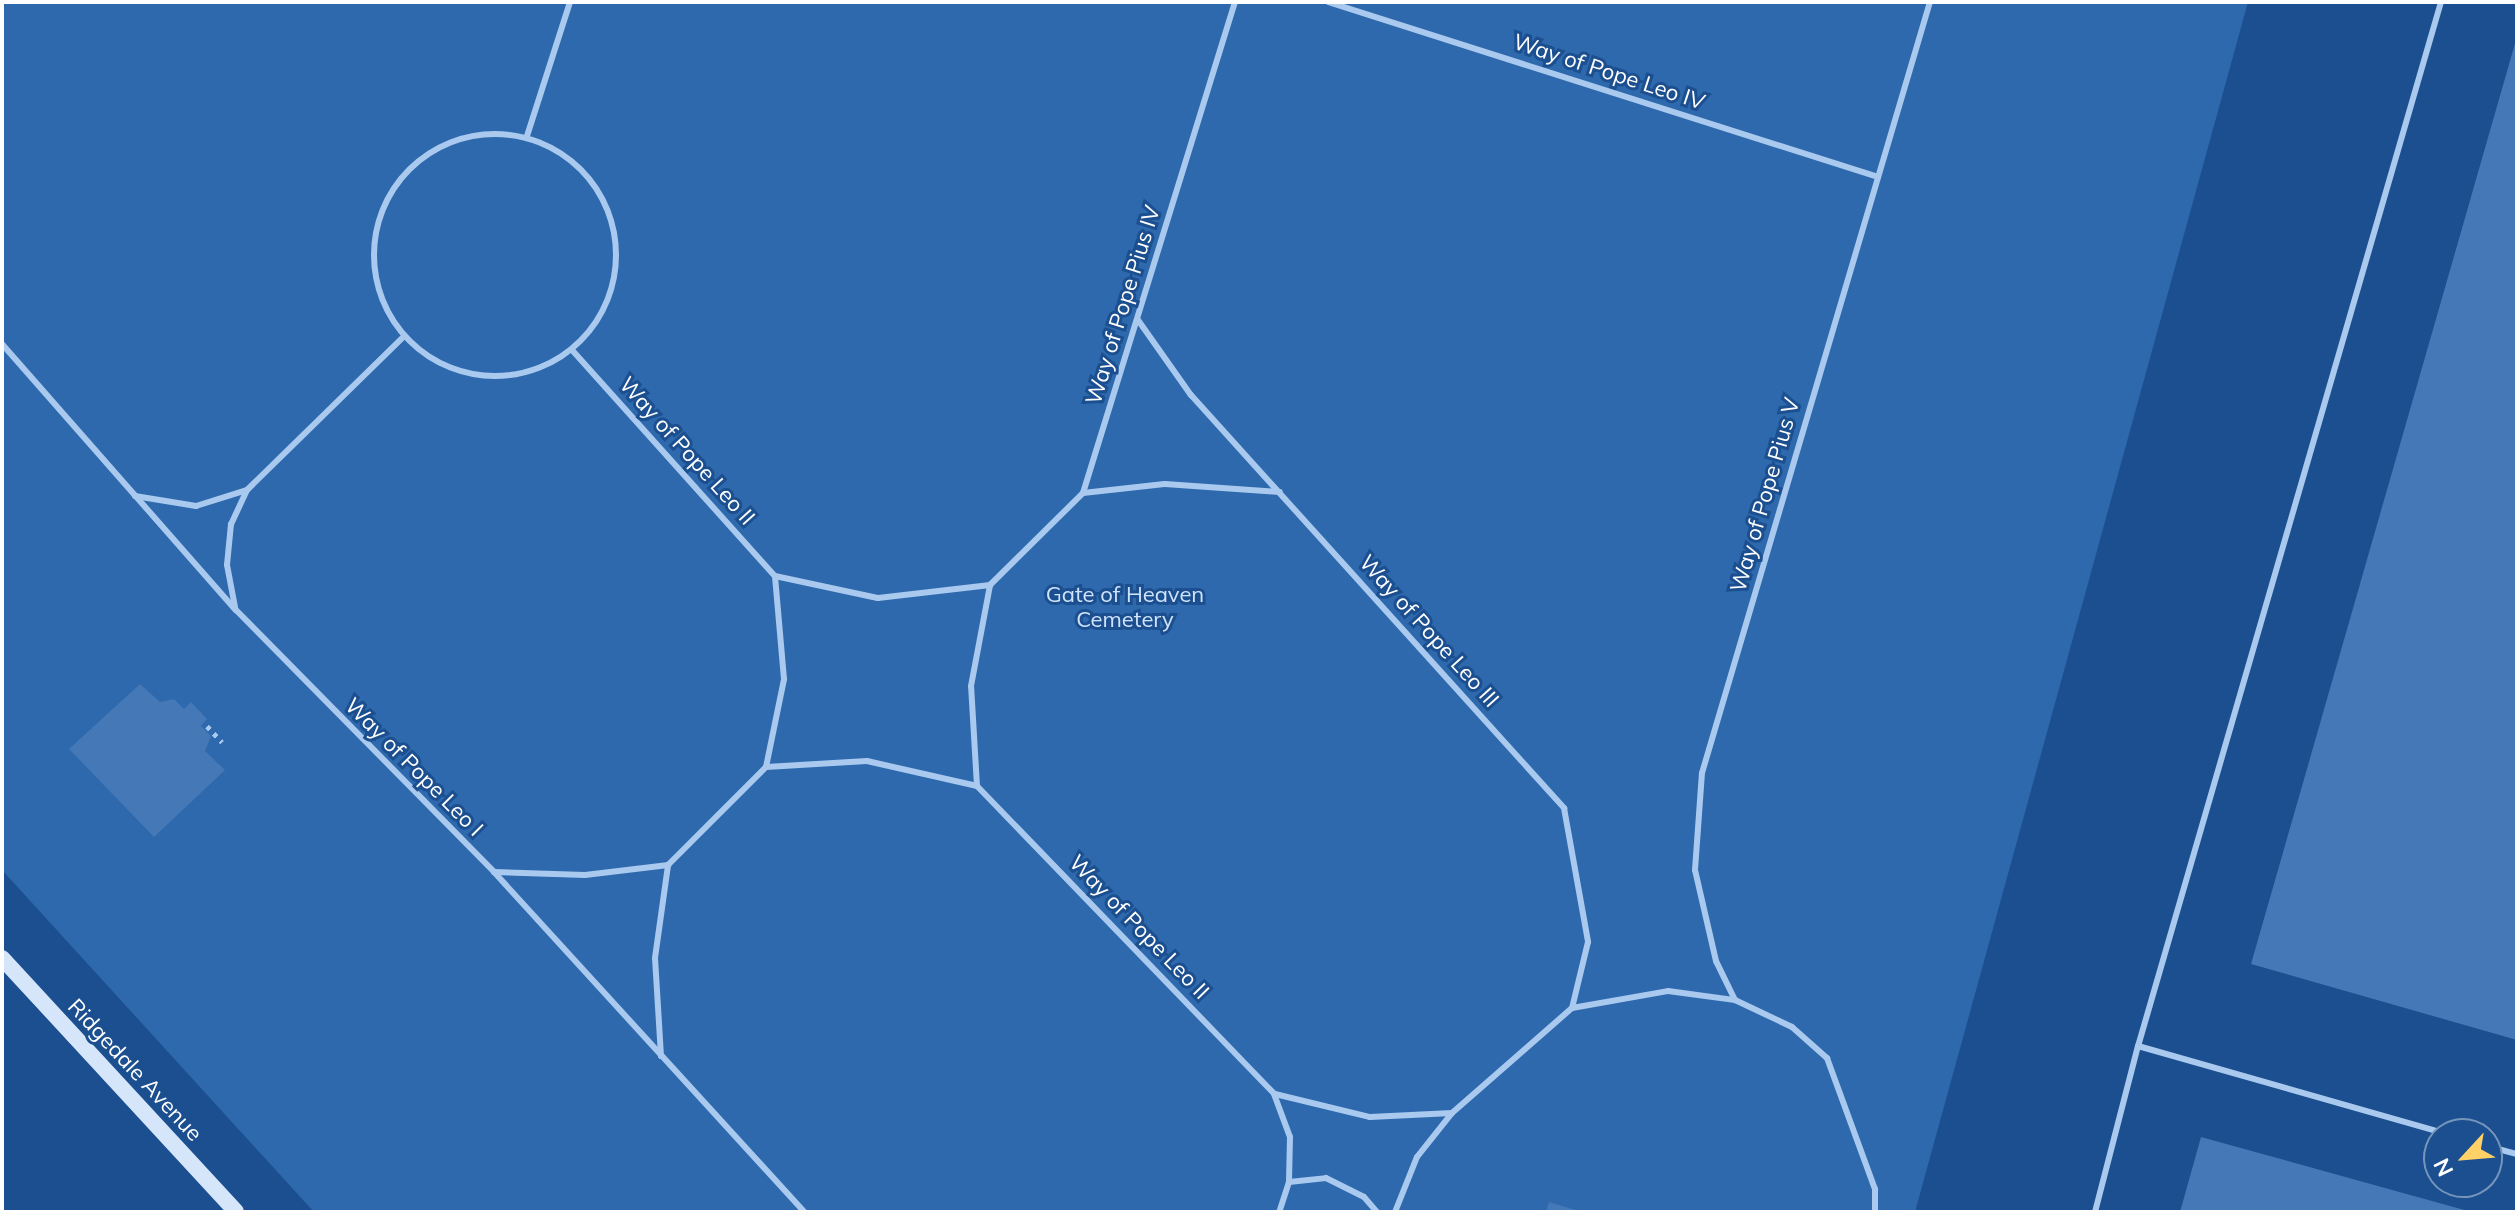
<!DOCTYPE html>
<html>
<head>
<meta charset="utf-8">
<style>
  body { margin:0 }
  #map { position:relative; width:2519px; height:1214px; overflow:hidden; background:#1b4f8f; font-family:Mulish,sans-serif }
  div>[style] { position:absolute }
  .green>* { inset:0; background:#2e69ad }
  .building>* { inset:0; background:#4478b7 }
  .path>* { height:5px; margin-top:-2.5px; transform-origin:0; background:repeating-linear-gradient(90deg,#a9c9ee 0 4px,transparent 0 10px) }
  .service>* { height:6px; margin:-3px; padding:0 3px; transform-origin:3px; border-radius:3px; background:#a9c9ee }
  .service>.ring { margin:-3px; padding:0; box-sizing:content-box; background:none; border:6px solid #a9c9ee; border-radius:50% }
  .secondary>* { height:16px; margin:-8px; padding:0 8px; transform-origin:8px; border-radius:8px; background:#d6e6fa }
  span { translate:-50% -50%; white-space:nowrap; text-align:center; line-height:1.15; -webkit-text-stroke:6px #1b4f8f; paint-order:stroke }
  .street-label { font-size:22px; color:#fff }
  .park-label { font-size:22px; color:#cfe3fa }
  .frame { position:absolute; inset:0; border:4px solid #fff; pointer-events:none }
  .north { position:absolute; left:2423px; top:1118px; width:80px; height:80px; box-sizing:border-box; background:#1b4f8f; border:2px solid #7695bc; border-radius:50%; rotate:244deg; font-size:22px; font-weight:700; line-height:32px; text-align:center; color:#fff }
  .north::after { content:''; display:block; margin:auto; width:28px; height:36px; background:#ffd166; clip-path:polygon(50% 0,100% 100%,50% 72%,0 100%) }
</style>
</head>
<body>
<div id="map">
  <div class="green">
    <i style="clip-path:polygon(2px 2px,2248px 2px,1915px 1212px,314px 1212px,2px 870px)"></i>
  </div>
  <div class="building">
    <i style="clip-path:polygon(2516px 40px,2517px 40px,2517px 1040px,2251px 964px)"></i>
    <i style="clip-path:polygon(140px 684px,160px 702px,174px 699px,184px 709px,191px 702px,207px 719px,201px 726px,211px 736px,205px 751px,225px 770px,154px 837px,69px 749px)"></i>
    <i style="clip-path:polygon(2201px 1137px,2468px 1211px,2468px 1212px,2180px 1212px)"></i>
    <i style="clip-path:polygon(1549px 1202px,1579px 1211px,1579px 1212px,1546px 1212px)"></i>
  </div>
  <div class="path">
    <i style="left:207px;top:726px;width:22px;rotate:47deg"></i>
  </div>
  <div class="service">
    <i style="left:1328px;top:2px;width:577px;rotate:17.65deg"></i>
    <i style="left:2441px;top:2px;width:1087px;rotate:106.18deg"></i>
    <i style="left:2138px;top:1046px;width:320px;rotate:15.9deg"></i>
    <i class="ring" style="left:374px;top:134px;width:236px;height:236px"></i>
    <i style="left:527px;top:136px;width:141px;rotate:-72.2deg"></i>
    <i style="left:1138px;top:320px;width:92px;rotate:54.8deg"></i>
    <i style="left:1191px;top:395px;width:557px;rotate:47.91deg"></i>
    <i style="left:1564px;top:808px;width:136px;rotate:79.8deg"></i>
    <i style="left:1588px;top:942px;width:68px;rotate:103.6deg"></i>
    <i style="left:2px;top:344px;width:354px;rotate:48.7deg"></i>
    <i style="left:236px;top:610px;width:368px;rotate:45.4deg"></i>
    <i style="left:494px;top:872px;width:460px;rotate:47.6deg"></i>
    <i style="left:572px;top:350px;width:304px;rotate:48.1deg"></i>
    <i style="left:775px;top:576px;width:105px;rotate:12.1deg"></i>
    <i style="left:878px;top:598px;width:113px;rotate:-6.6deg"></i>
    <i style="left:247px;top:490px;width:220px;rotate:-44.4deg"></i>
    <i style="left:1083px;top:493px;width:82px;rotate:-6.3deg"></i>
    <i style="left:1165px;top:484px;width:115px;rotate:4deg"></i>
    <i style="left:135px;top:496px;width:62px;rotate:9.3deg"></i>
    <i style="left:196px;top:506px;width:53px;rotate:-17.4deg"></i>
    <i style="left:247px;top:490px;width:38px;rotate:115deg"></i>
    <i style="left:231px;top:524px;width:41px;rotate:95.6deg"></i>
    <i style="left:227px;top:565px;width:43px;rotate:79.2deg"></i>
    <i style="left:766px;top:767px;width:101px;rotate:-3.4deg"></i>
    <i style="left:867px;top:761px;width:113px;rotate:12.8deg"></i>
    <i style="left:977px;top:786px;width:428px;rotate:46deg"></i>
    <i style="left:1274px;top:1094px;width:46px;rotate:69.6deg"></i>
    <i style="left:1290px;top:1137px;width:45px;rotate:91.3deg"></i>
    <i style="left:1289px;top:1182px;width:32px;rotate:108deg"></i>
    <i style="left:766px;top:767px;width:90px;rotate:-78.4deg"></i>
    <i style="left:784px;top:679px;width:103px;rotate:-95deg"></i>
    <i style="left:977px;top:786px;width:100px;rotate:-93.4deg"></i>
    <i style="left:971px;top:686px;width:103px;rotate:-79.3deg"></i>
    <i style="left:990px;top:585px;width:131px;rotate:-44.7deg"></i>
    <i style="left:1083px;top:493px;width:514px;rotate:-72.8deg"></i>
    <i style="left:494px;top:872px;width:91px;rotate:1.9deg"></i>
    <i style="left:585px;top:875px;width:84px;rotate:-6.9deg"></i>
    <i style="left:668px;top:865px;width:139px;rotate:-45deg"></i>
    <i style="left:1735px;top:1000px;width:43px;rotate:-116deg"></i>
    <i style="left:1716px;top:961px;width:93px;rotate:-103deg"></i>
    <i style="left:1695px;top:870px;width:97px;rotate:-85.9deg"></i>
    <i style="left:1702px;top:773px;width:804px;rotate:-73.53deg"></i>
    <i style="left:661px;top:1056px;width:98px;rotate:-93.5deg"></i>
    <i style="left:655px;top:958px;width:94px;rotate:-82deg"></i>
    <i style="left:1275px;top:1094px;width:98px;rotate:13.6deg"></i>
    <i style="left:1370px;top:1117px;width:82px;rotate:-2.8deg"></i>
    <i style="left:2487px;top:1146px;width:31px;rotate:15deg"></i>
    <i style="left:1289px;top:1182px;width:37px;rotate:-6deg"></i>
    <i style="left:1326px;top:1178px;width:42px;rotate:26.6deg"></i>
    <i style="left:1364px;top:1197px;width:20px;rotate:49deg"></i>
    <i style="left:1395px;top:1212px;width:59px;rotate:-68.2deg"></i>
    <i style="left:1417px;top:1157px;width:56px;rotate:-51.5deg"></i>
    <i style="left:1452px;top:1113px;width:159px;rotate:-41.2deg"></i>
    <i style="left:1572px;top:1008px;width:97px;rotate:-10deg"></i>
    <i style="left:1668px;top:991px;width:68px;rotate:7.7deg"></i>
    <i style="left:1735px;top:1000px;width:63px;rotate:25.3deg"></i>
    <i style="left:1792px;top:1027px;width:47px;rotate:41.5deg"></i>
    <i style="left:1827px;top:1058px;width:140px;rotate:69.9deg"></i>
    <i style="left:1875px;top:1189px;width:23px;rotate:90deg"></i>
    <i style="left:2095px;top:1212px;width:171px;rotate:-75.5deg"></i>
  </div>
  <div class="secondary">
    <i style="left:2px;top:958px;width:345px;rotate:47.3deg"></i>
  </div>
  <div class="street-label">
    <span style="left:1609px;top:72px;rotate:18deg">Way of Pope Leo IV</span>
    <span style="left:1123px;top:305px;rotate:-73deg">Way of Pope Pius IV</span>
    <span style="left:687px;top:451px;rotate:48deg">Way of Pope Leo II</span>
    <span style="left:1765px;top:495px;rotate:-74deg">Way of Pope Pius V</span>
    <span style="left:1429px;top:631px;rotate:48deg">Way of Pope Leo III</span>
    <span style="left:414px;top:767px;rotate:45deg">Way of Pope Leo I</span>
    <span style="left:1139px;top:927px;rotate:46deg">Way of Pope Leo II</span>
    <span style="left:135px;top:1070px;rotate:47deg">Ridgedale Avenue</span>
  </div>
  <div class="park-label">
    <span style="left:1125px;top:607px">Gate of Heaven<br>Cemetery</span>
  </div>
  <div class="frame"></div>
  <div class="north">N</div>
</div>
</body>
</html>
